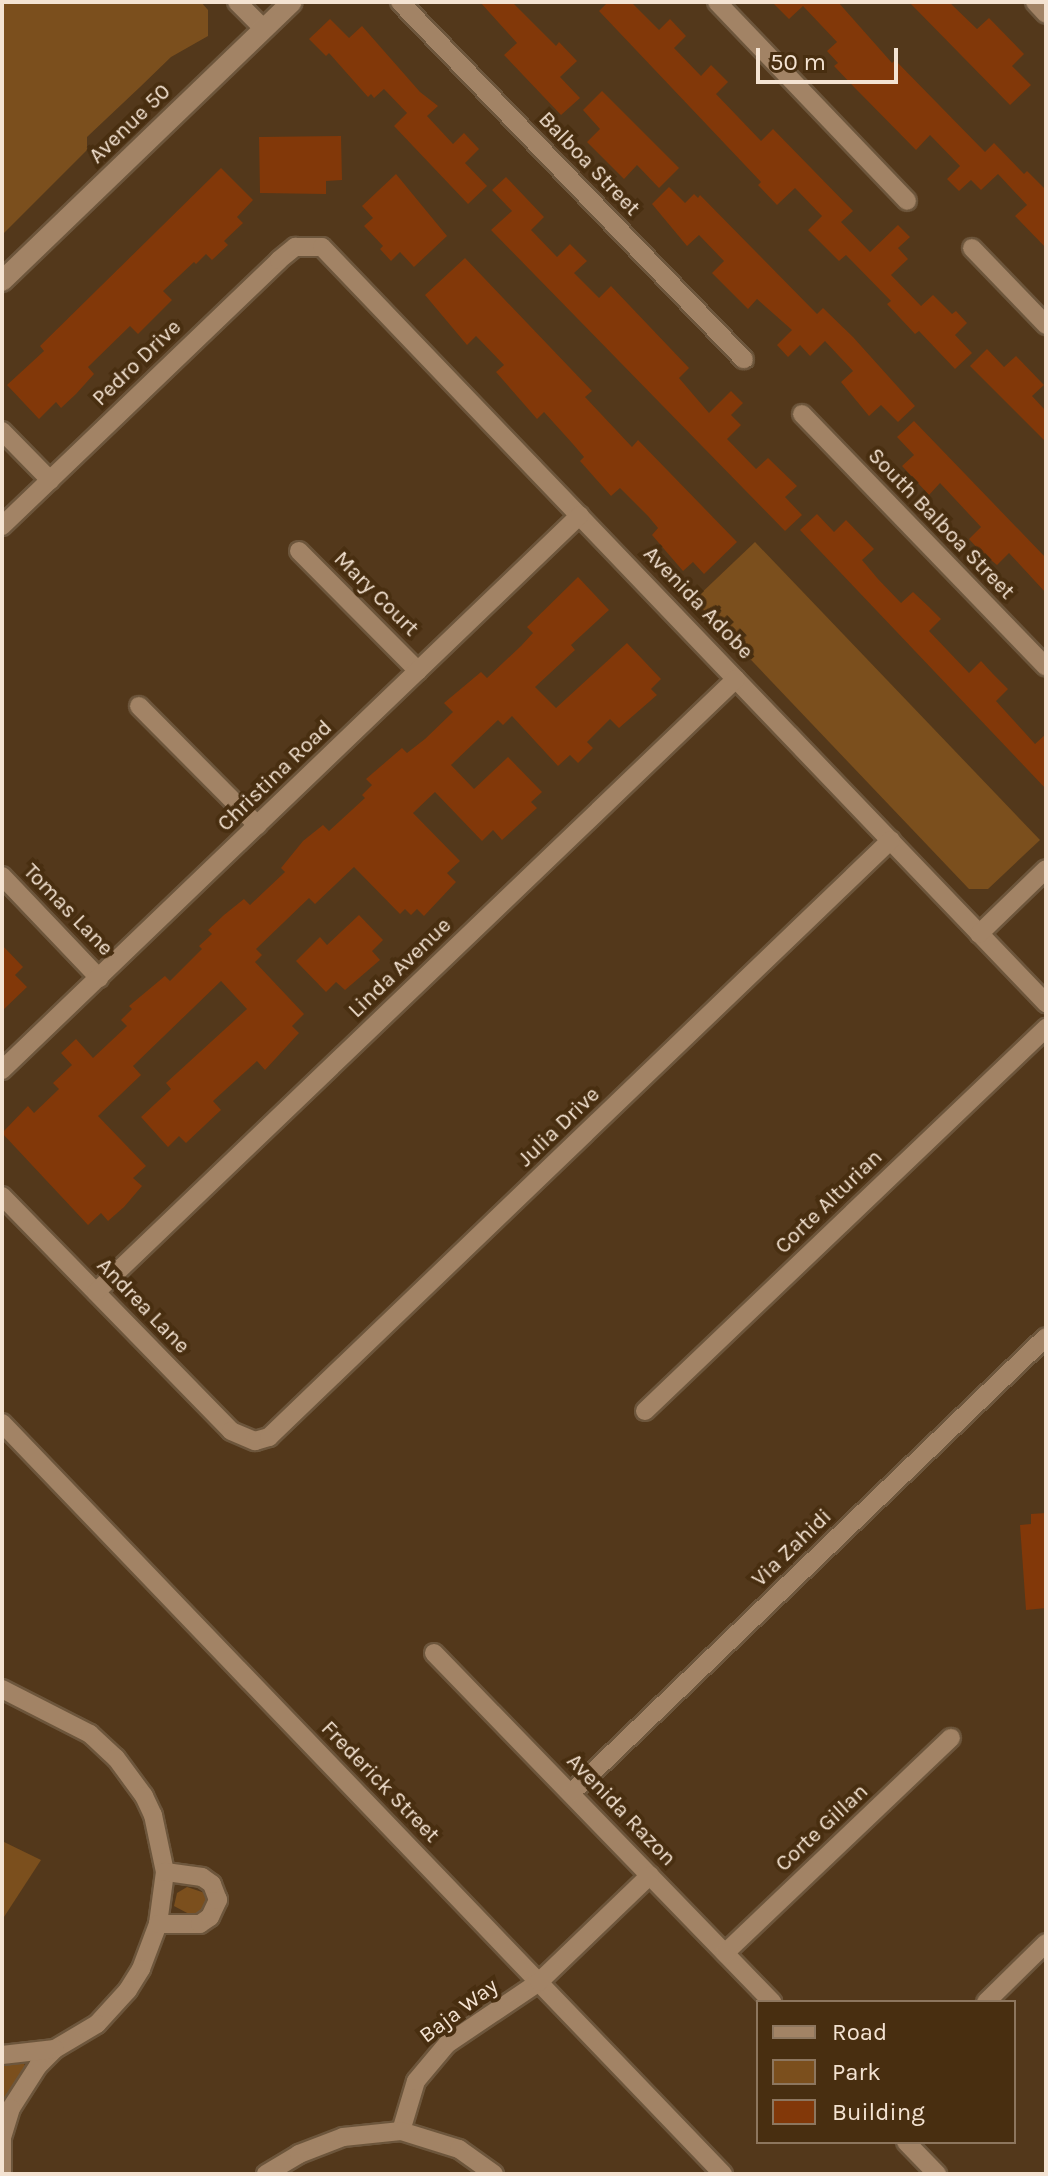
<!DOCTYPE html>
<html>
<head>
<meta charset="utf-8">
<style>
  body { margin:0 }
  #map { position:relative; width:1048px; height:2176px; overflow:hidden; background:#53381b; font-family:Karla,sans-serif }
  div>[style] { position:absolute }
  .green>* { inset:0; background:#7b4f1d }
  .building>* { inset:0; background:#823809 }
  .roads { filter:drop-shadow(2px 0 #6d563c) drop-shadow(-2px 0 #6d563c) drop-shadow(0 2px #6d563c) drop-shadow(0 -2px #6d563c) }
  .minor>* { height:18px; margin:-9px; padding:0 9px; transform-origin:9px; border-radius:9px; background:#a28365 }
  .secondary>* { height:20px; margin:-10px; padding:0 10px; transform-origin:10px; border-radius:10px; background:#a28365 }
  span { translate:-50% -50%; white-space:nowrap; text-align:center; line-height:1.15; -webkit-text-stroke:8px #482e10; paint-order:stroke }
  .street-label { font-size:22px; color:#f4e3d2 }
  .frame { position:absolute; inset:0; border:4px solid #f4e3d2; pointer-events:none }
  .legend { position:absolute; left:756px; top:2000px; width:260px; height:144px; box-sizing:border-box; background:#482e10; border:2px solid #8d765e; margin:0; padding:10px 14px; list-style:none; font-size:24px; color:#f4e3d2 }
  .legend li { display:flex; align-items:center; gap:16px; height:40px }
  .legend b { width:40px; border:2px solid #8d765e }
  .scale { position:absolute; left:756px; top:48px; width:142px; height:36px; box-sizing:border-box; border:4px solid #f4e3d2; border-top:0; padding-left:10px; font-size:24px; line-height:28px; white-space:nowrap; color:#f4e3d2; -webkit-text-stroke:6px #482e10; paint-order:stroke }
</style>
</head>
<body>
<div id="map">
  <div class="green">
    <i style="clip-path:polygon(2px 2px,201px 2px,208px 10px,208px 36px,171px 57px,140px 87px,87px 137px,87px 150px,2px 235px)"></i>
    <i style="clip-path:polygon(755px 542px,1040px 840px,988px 889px,969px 889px,694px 600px)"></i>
    <i style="clip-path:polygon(2px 1841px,41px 1860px,2px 1920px)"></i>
    <i style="clip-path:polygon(187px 1887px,205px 1893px,208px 1898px,208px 1904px,200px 1914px,191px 1915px,174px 1906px,177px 1893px)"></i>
    <i style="clip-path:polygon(23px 2061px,27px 2071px,2px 2106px,2px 2065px)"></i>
  </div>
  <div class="building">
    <i style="clip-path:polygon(480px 2px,512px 2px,556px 46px,559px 42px,577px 61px,560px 77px,580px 98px,561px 115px,504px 55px,517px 43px)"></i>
    <i style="clip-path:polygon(608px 2px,631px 2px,659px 30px,670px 19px,686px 36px,674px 48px,701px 76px,711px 65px,728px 82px,716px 94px,761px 141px,773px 129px,853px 211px,841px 222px,870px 252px,898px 225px,910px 237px,898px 248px,908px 259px,891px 275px,921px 306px,933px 295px,952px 314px,956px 311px,967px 323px,955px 335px,972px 353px,955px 369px,919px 331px,915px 334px,887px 304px,891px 301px,846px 255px,839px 261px,808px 230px,822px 216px,795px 188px,777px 205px,758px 185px,761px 182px,599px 11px)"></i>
    <i style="clip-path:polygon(772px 2px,838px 2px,892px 63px,895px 60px,985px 152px,994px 143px,1024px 174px,1027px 171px,1046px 190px,1046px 248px,1015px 216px,1027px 205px,998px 174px,981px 190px,971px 180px,959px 191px,947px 179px,960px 166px,930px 135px,916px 150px,854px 87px,834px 66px,838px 63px,827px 51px,837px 42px,803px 6px,789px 19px)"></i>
    <i style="clip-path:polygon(909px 2px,949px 2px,977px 29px,989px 18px,1024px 54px,1012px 66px,1031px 85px,1010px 105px)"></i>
    <i style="clip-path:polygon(330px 19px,349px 38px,362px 26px,420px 92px,438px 106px,427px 116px,453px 144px,464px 133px,479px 149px,465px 163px,487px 186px,468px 204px,394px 126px,407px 113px,384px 89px,374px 98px,371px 94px,368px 97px,329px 53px,326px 56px,309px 39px)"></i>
    <i style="clip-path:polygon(602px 91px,679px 168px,659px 188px,637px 165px,624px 179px,587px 142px,600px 129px,583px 110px)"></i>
    <i style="clip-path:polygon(341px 136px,342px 180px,326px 181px,326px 194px,260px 193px,259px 137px)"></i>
    <i style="clip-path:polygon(221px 168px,253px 200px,237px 217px,243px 223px,224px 241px,228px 245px,212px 260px,206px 254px,196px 264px,194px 262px,163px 291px,172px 300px,138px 334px,130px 326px,88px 367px,94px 374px,76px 394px,61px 408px,56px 402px,39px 419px,7px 385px,44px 351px,40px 346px)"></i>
    <i style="clip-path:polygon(396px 174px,447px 236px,414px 267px,400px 252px,391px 261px,380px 249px,383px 246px,364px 226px,373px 218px,362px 206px)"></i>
    <i style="clip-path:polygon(506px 177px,544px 217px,531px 230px,557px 257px,570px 244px,587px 261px,574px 273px,599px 298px,611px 286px,689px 368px,679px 378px,709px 413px,731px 391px,743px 403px,731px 415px,741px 425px,727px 439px,756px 469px,768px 458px,797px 486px,785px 497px,802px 515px,785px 531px,491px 230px,512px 211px,492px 190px)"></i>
    <i style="clip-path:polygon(669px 187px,685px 203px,694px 194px,698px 198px,700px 195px,817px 314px,823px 308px,853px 337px,915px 406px,898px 422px,881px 405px,869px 416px,841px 382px,853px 371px,825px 341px,810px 356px,800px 345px,788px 357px,777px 345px,792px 330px,757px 299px,748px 309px,712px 273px,724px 261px,699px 235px,687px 246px,652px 204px)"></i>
    <i style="clip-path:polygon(465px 258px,592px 391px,585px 397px,632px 447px,638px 440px,737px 542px,704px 574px,693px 562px,683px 571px,652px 535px,658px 528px,648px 516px,620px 488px,611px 496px,580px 461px,584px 457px,572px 443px,544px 412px,537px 419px,496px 372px,504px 365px,476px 336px,467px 345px,425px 295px)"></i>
    <i style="clip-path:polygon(987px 349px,1004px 367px,1016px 356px,1044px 385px,1032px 396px,1046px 411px,1046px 442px,970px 366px)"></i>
    <i style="clip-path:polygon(914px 421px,1046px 558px,1046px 593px,1009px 553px,997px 565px,980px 551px,969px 539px,981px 527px,940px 483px,929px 495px,902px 466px,914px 455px,897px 437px)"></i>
    <i style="clip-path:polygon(817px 514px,834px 532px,846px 520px,874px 549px,862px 560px,878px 579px,901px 603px,913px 592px,929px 607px,941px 619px,929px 631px,969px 673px,981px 661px,993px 674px,1008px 689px,996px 701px,1035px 744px,1046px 734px,1046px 789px,800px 530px)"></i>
    <i style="clip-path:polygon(578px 577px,609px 610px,571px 645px,575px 650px,535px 687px,556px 708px,627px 643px,661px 679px,651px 689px,657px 695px,619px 728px,610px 719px,587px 742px,593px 748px,578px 763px,570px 755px,558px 766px,512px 716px,503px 725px,498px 720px,451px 765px,474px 789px,508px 757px,542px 792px,531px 802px,537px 808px,502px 840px,493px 830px,482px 841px,435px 792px,413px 813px,460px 861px,447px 873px,456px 882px,424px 916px,417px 909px,411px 915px,405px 909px,400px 914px,354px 867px,315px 904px,309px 898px,256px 949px,262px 955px,255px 962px,304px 1014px,292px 1026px,299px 1033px,265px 1070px,257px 1061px,213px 1101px,221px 1110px,186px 1143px,179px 1136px,168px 1147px,141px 1117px,171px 1089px,166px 1083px,247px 1009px,221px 981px,133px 1066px,141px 1075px,98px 1116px,146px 1166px,133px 1178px,142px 1186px,124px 1207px,108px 1221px,101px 1213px,88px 1225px,2px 1133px,28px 1106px,34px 1113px,59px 1089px,53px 1083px,72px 1065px,61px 1053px,76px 1039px,93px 1058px,127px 1026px,121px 1020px,132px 1009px,129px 1006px,165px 976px,170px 981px,202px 949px,199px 946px,212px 934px,208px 930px,224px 915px,244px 899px,250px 905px,285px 872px,281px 868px,303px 841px,323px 825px,329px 831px,365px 798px,362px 795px,372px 785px,366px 779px,402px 748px,407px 753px,425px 739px,453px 712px,444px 703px,481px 672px,487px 678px,521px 646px,533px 633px,527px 627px)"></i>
    <i style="clip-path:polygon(359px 915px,383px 940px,372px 951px,380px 960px,345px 990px,336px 982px,326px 992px,296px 961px,320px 937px,327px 945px)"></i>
    <i style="clip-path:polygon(2px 945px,23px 967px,15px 975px,27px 987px,2px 1011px)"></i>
    <i style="clip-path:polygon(1046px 1513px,1046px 1608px,1026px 1610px,1020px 1525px,1031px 1524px,1031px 1514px)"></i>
  </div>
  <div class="roads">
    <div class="minor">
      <i style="left:237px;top:2px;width:37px;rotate:45deg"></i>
      <i style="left:400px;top:2px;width:496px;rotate:46.1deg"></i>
      <i style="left:717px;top:2px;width:275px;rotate:46.3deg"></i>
      <i style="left:1035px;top:2px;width:16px;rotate:47deg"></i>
      <i style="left:972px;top:248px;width:107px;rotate:46.1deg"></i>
      <i style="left:802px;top:414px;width:351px;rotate:46deg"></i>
      <i style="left:2px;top:431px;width:69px;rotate:45.6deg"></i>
      <i style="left:2px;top:526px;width:384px;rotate:-43.8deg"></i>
      <i style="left:279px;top:260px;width:21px;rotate:-39deg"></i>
      <i style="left:295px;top:247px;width:27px"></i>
      <i style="left:322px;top:247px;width:1047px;rotate:46.24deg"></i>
      <i style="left:299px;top:551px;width:169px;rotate:45.2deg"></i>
      <i style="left:139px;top:706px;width:168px;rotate:45.2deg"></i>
      <i style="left:2px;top:876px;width:141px;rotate:46.4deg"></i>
      <i style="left:979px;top:934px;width:93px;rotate:-44.1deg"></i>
      <i style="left:2px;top:1070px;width:801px;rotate:-43.84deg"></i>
      <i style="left:2px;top:1196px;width:328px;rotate:45.7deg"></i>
      <i style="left:231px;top:1431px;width:26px;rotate:23deg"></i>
      <i style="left:255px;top:1441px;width:15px;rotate:-16deg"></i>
      <i style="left:269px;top:1437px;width:862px;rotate:-43.83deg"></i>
      <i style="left:96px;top:1292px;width:886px;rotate:-43.77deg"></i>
      <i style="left:645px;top:1411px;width:555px;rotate:-43.68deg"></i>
      <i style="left:2px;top:1423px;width:1041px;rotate:46.17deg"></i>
      <i style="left:434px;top:1653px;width:486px;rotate:45.9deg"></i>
      <i style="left:2px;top:1689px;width:99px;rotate:27.1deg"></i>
      <i style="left:90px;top:1734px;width:35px;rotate:43deg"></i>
      <i style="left:116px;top:1758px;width:47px;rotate:53.6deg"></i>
      <i style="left:144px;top:1796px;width:21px;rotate:65deg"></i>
      <i style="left:153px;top:1815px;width:58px;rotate:78.1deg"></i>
      <i style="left:165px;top:1872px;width:52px;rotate:97.7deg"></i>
      <i style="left:158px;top:1924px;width:48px;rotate:110.7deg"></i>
      <i style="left:141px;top:1969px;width:25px;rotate:122deg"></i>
      <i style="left:128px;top:1990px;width:46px;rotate:132.4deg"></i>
      <i style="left:97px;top:2024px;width:49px;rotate:149.2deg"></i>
      <i style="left:55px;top:2049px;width:24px;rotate:135deg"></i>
      <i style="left:38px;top:2066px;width:50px;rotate:122.7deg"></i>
      <i style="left:11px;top:2108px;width:31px;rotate:107deg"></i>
      <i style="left:571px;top:1793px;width:658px;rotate:-43.83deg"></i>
      <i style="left:158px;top:1924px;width:42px"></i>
      <i style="left:200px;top:1924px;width:12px;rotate:-35deg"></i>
      <i style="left:210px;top:1917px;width:19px;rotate:-65deg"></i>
      <i style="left:218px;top:1900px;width:17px;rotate:-111deg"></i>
      <i style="left:212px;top:1884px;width:12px;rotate:-145deg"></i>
      <i style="left:202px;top:1877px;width:37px;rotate:-172deg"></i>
      <i style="left:725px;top:1953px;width:312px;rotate:-43.6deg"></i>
      <i style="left:986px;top:2002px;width:84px;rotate:-44.5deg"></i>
      <i style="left:2px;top:2055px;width:53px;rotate:-6.5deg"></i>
      <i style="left:401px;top:2131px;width:52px;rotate:-73.3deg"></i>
      <i style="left:416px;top:2081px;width:48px;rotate:-50deg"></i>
      <i style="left:447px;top:2044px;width:111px;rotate:-34deg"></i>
      <i style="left:539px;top:1982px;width:154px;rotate:-43.9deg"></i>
      <i style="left:2px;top:2137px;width:36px;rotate:90deg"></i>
      <i style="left:906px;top:2142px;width:45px;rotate:45.9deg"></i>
      <i style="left:266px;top:2174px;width:39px;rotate:-31deg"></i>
      <i style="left:299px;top:2154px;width:47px;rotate:-21.1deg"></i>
      <i style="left:343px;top:2137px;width:58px;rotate:-5.9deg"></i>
      <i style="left:401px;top:2131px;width:61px;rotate:17.2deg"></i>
      <i style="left:459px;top:2149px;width:43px;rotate:35.5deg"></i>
    </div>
    <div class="secondary">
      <i style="left:2px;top:281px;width:402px;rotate:-43.9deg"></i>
    </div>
  </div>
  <div class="street-label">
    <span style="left:130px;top:124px;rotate:-44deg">Avenue 50</span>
    <span style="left:589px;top:164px;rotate:46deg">Balboa Street</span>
    <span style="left:137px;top:363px;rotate:-44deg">Pedro Drive</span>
    <span style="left:941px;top:524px;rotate:46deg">South Balboa Street</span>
    <span style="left:376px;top:594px;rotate:45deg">Mary Court</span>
    <span style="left:698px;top:603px;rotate:46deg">Avenida Adobe</span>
    <span style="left:275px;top:776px;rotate:-44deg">Christina Road</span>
    <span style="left:68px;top:910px;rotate:46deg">Tomas Lane</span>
    <span style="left:400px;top:968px;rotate:-44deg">Linda Avenue</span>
    <span style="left:559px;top:1127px;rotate:-44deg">Julia Drive</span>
    <span style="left:829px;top:1202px;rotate:-44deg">Corte Alturian</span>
    <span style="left:143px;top:1306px;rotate:46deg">Andrea Lane</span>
    <span style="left:792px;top:1548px;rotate:-44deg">Via Zahidi</span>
    <span style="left:380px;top:1782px;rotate:46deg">Frederick Street</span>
    <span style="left:621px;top:1810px;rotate:46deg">Avenida Razon</span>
    <span style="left:822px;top:1828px;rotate:-43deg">Corte Gillan</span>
    <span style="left:459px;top:2011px;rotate:-37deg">Baja Way</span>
  </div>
  <div class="frame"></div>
  <ul class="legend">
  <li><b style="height:10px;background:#a28365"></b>Road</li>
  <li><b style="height:22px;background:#7b4f1d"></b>Park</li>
  <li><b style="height:22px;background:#823809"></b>Building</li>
  </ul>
  <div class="scale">50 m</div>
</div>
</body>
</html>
